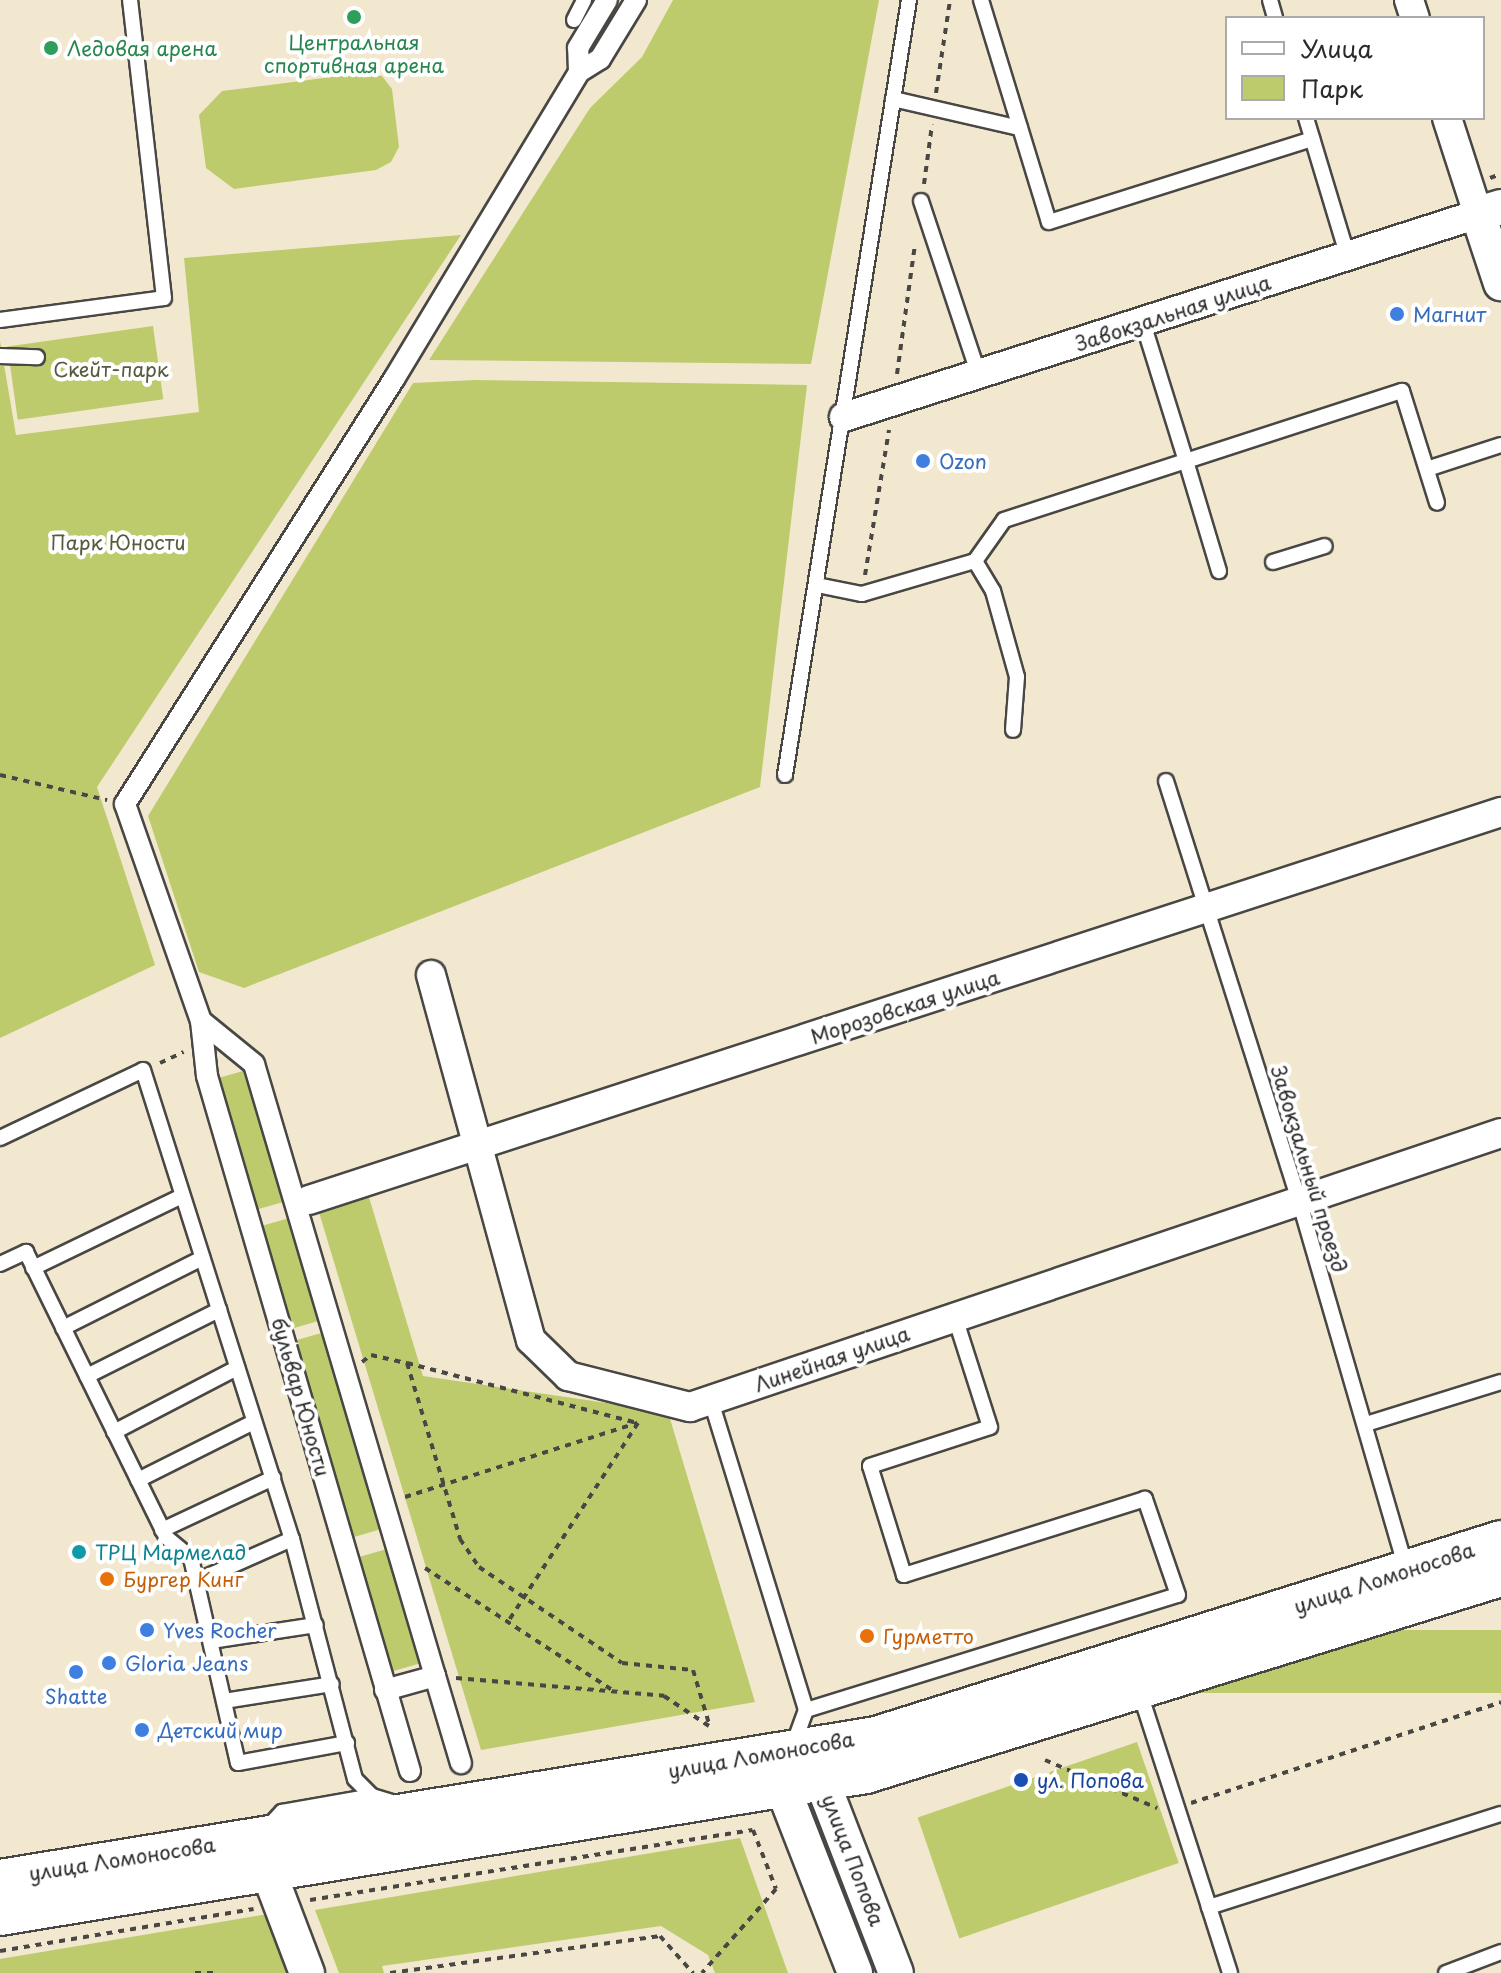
<!DOCTYPE html>
<html>
<head>
<meta charset="utf-8">
<style>
  body { margin:0 }
  #map { position:relative; width:1501px; height:1973px; overflow:hidden; background:#f2e8d0; font-family:"Playpen Sans",sans-serif }
  div>[style] { position:absolute }
  .green>* { inset:0; background:#becb6c; transform-origin:0 0 }
  .path>* { height:4px; margin-top:-2px; transform-origin:0; background:repeating-linear-gradient(90deg,#494744 0 6px,transparent 0 12px) }
  .roads { filter:drop-shadow(2px 0 #494744) drop-shadow(-2px 0 #494744) drop-shadow(0 2px #494744) drop-shadow(0 -2px #494744) }
  .service>* { height:14px; margin:-7px; padding:0 7px; transform-origin:7px; border-radius:7px; background:#fff }
  .pedestrian>* { height:20px; margin:-10px; padding:0 10px; transform-origin:10px; border-radius:10px; background:#fff }
  .minor>* { height:28px; margin:-14px; padding:0 14px; transform-origin:14px; border-radius:14px; background:#fff }
  .tertiary>* { height:34px; margin:-17px; padding:0 17px; transform-origin:17px; border-radius:17px; background:#fff }
  .secondary>* { height:38px; margin:-19px; padding:0 19px; transform-origin:19px; border-radius:19px; background:#fff }
  .dots>* { width:22px; height:22px; translate:-50% -50%; box-sizing:border-box; border:4px solid #fff; border-radius:50% }
  span { translate:-50% -50%; white-space:nowrap; text-align:center; line-height:1.15; -webkit-text-stroke:8px #fff; paint-order:stroke }
  .leisure-label { font-size:20px; color:#27864d }
  .left { translate:0 -50%; text-align:left }
  .street-label { font-size:20px; color:#2b2b2b }
  .shop-label { font-size:20px; color:#366cbe }
  .park-label { font-size:20px; color:#575b3e }
  .culture-label { font-size:20px; color:#0d838f }
  .food-label { font-size:20px; color:#c56008 }
  .transit-label { font-size:20px; color:#164399 }
  .legend { position:absolute; left:1225px; top:16px; width:260px; height:104px; box-sizing:border-box; background:#fff; border:2px solid #aaa; margin:0; padding:10px 14px; list-style:none; font-size:24px; color:#2b2b2b }
  .legend li { display:flex; align-items:center; gap:16px; height:40px }
  .legend b { width:40px; border:2px solid #aaa }
</style>
</head>
<body>
<div id="map">
  <div class="green">
    <i style="clip-path:polygon(673px 0,879px 0,811px 364px,429px 360px,590px 108px,642px 57px)"></i>
    <i style="clip-path:polygon(363px 73px,382px 76px,392px 89px,399px 147px,391px 162px,376px 170px,234px 189px,206px 168px,199px 115px,222px 91px)"></i>
    <i style="clip-path:polygon(461px 235px,97px 787px,155px 965px,0 1038px,0 341px,16px 435px,199px 412px,184px 258px)"></i>
    <i style="left:153px;top:326px;width:74px;height:147px;rotate:82deg"></i>
    <i style="clip-path:polygon(475px 380px,807px 385px,760px 787px,244px 988px,199px 972px,148px 816px,413px 383px)"></i>
    <i style="left:250px;top:1069px;width:137px;height:33px;rotate:74deg"></i>
    <i style="clip-path:polygon(368px 1194px,423px 1376px,668px 1412px,755px 1702px,481px 1750px,318px 1209px)"></i>
    <i style="left:293px;top:1217px;width:107px;height:33px;rotate:74deg"></i>
    <i style="left:325px;top:1332px;width:205px;height:33px;rotate:74deg"></i>
    <i style="left:387px;top:1549px;width:119px;height:31px;rotate:74deg"></i>
    <i style="left:1501px;top:1630px;width:63px;height:348px;rotate:90deg"></i>
    <i style="left:1137px;top:1742px;width:128px;height:232px;rotate:71deg"></i>
    <i style="clip-path:polygon(740px 1838px,788px 1973px,715px 1973px,708px 1955px,661px 1926px,382px 1966px,384px 1973px,339px 1973px,315px 1910px)"></i>
    <i style="clip-path:polygon(268px 1914px,290px 1973px,0 1973px,0 1959px)"></i>
  </div>
  <div class="path">
    <i style="left:936px;top:93px;width:94px;rotate:-81.4deg"></i>
    <i style="left:1490px;top:178px;width:12px;rotate:-20deg"></i>
    <i style="left:924px;top:184px;width:60px;rotate:-82.3deg"></i>
    <i style="left:897px;top:374px;width:131px;rotate:-82.1deg"></i>
    <i style="left:865px;top:575px;width:147px;rotate:-80.6deg"></i>
    <i style="left:0;top:775px;width:110px;rotate:13.2deg"></i>
    <i style="left:160px;top:1063px;width:26px;rotate:-25deg"></i>
    <i style="left:362px;top:1362px;width:11px;rotate:-38deg"></i>
    <i style="left:371px;top:1355px;width:37px;rotate:13deg"></i>
    <i style="left:407px;top:1363px;width:184px;rotate:73.2deg"></i>
    <i style="left:460px;top:1539px;width:34px;rotate:56deg"></i>
    <i style="left:479px;top:1567px;width:172px;rotate:33.9deg"></i>
    <i style="left:622px;top:1663px;width:71px;rotate:5.6deg"></i>
    <i style="left:693px;top:1670px;width:59px;rotate:73.4deg"></i>
    <i style="left:407px;top:1363px;width:239px;rotate:14.6deg"></i>
    <i style="left:638px;top:1423px;width:238px;rotate:123.2deg"></i>
    <i style="left:405px;top:1497px;width:244px;rotate:-17.7deg"></i>
    <i style="left:425px;top:1568px;width:223px;rotate:33.1deg"></i>
    <i style="left:456px;top:1678px;width:209px;rotate:4.9deg"></i>
    <i style="left:664px;top:1696px;width:54px;rotate:33.7deg"></i>
    <i style="left:1045px;top:1760px;width:122px;rotate:23.2deg"></i>
    <i style="left:1191px;top:1803px;width:326px;rotate:-18deg"></i>
    <i style="left:310px;top:1900px;width:448px;rotate:-9deg"></i>
    <i style="left:753px;top:1830px;width:63px;rotate:68.7deg"></i>
    <i style="left:776px;top:1889px;width:112px;rotate:131.4deg"></i>
    <i style="left:0;top:1951px;width:257px;rotate:-9.4deg"></i>
    <i style="left:195px;top:1973px;width:24px"></i>
    <i style="left:390px;top:1973px;width:273px;rotate:-7.8deg"></i>
    <i style="left:660px;top:1936px;width:50px;rotate:48.3deg"></i>
  </div>
  <div class="roads">
    <div class="service">
      <i style="left:981px;top:0;width:232px;rotate:73deg"></i>
      <i style="left:1049px;top:222px;width:276px;rotate:-17.5deg"></i>
      <i style="left:1270px;top:0;width:19px;rotate:74deg"></i>
      <i style="left:574px;top:20px;width:22px;rotate:-63deg"></i>
      <i style="left:893px;top:99px;width:130px;rotate:12.9deg"></i>
      <i style="left:1306px;top:118px;width:145px;rotate:73.2deg"></i>
      <i style="left:921px;top:201px;width:183px;rotate:71.6deg"></i>
      <i style="left:0;top:320px;width:165px;rotate:-7.6deg"></i>
      <i style="left:164px;top:298px;width:300px;rotate:-96.5deg"></i>
      <i style="left:1143px;top:323px;width:145px;rotate:72.7deg"></i>
      <i style="left:1186px;top:461px;width:227px;rotate:-18deg"></i>
      <i style="left:1402px;top:391px;width:117px;rotate:72.6deg"></i>
      <i style="left:0;top:356px;width:37px;rotate:2deg"></i>
      <i style="left:1427px;top:469px;width:78px;rotate:-18deg"></i>
      <i style="left:975px;top:561px;width:50px;rotate:-54.7deg"></i>
      <i style="left:1004px;top:520px;width:191px;rotate:-18deg"></i>
      <i style="left:1186px;top:461px;width:115px;rotate:73.3deg"></i>
      <i style="left:1273px;top:562px;width:54px;rotate:-17.1deg"></i>
      <i style="left:817px;top:585px;width:46px;rotate:11.3deg"></i>
      <i style="left:862px;top:594px;width:118px;rotate:-16.3deg"></i>
      <i style="left:975px;top:561px;width:35px;rotate:59deg"></i>
      <i style="left:993px;top:591px;width:89px;rotate:74.4deg"></i>
      <i style="left:1017px;top:677px;width:53px;rotate:94.3deg"></i>
      <i style="left:785px;top:775px;width:785px;rotate:-80.91deg"></i>
      <i style="left:1166px;top:781px;width:440px;rotate:72.4deg"></i>
      <i style="left:1299px;top:1200px;width:384px;rotate:73.8deg"></i>
      <i style="left:0;top:1138px;width:158px;rotate:-25.4deg"></i>
      <i style="left:143px;top:1070px;width:492px;rotate:72.4deg"></i>
      <i style="left:292px;top:1539px;width:248px;rotate:75.3deg"></i>
      <i style="left:355px;top:1779px;width:24px;rotate:45deg"></i>
      <i style="left:0;top:1264px;width:29px;rotate:-25deg"></i>
      <i style="left:26px;top:1252px;width:318px;rotate:63.8deg"></i>
      <i style="left:166px;top:1537px;width:33px;rotate:40deg"></i>
      <i style="left:191px;top:1558px;width:210px;rotate:77.1deg"></i>
      <i style="left:238px;top:1763px;width:111px;rotate:-10.4deg"></i>
      <i style="left:33px;top:1268px;width:165px;rotate:-25.8deg"></i>
      <i style="left:63px;top:1328px;width:156px;rotate:-26.7deg"></i>
      <i style="left:87px;top:1376px;width:148px;rotate:-26.6deg"></i>
      <i style="left:711px;top:1401px;width:323px;rotate:72.9deg"></i>
      <i style="left:806px;top:1710px;width:37px;rotate:110deg"></i>
      <i style="left:1366px;top:1424px;width:141px;rotate:-17.3deg"></i>
      <i style="left:114px;top:1432px;width:139px;rotate:-27.5deg"></i>
      <i style="left:138px;top:1480px;width:130px;rotate:-26.6deg"></i>
      <i style="left:162px;top:1530px;width:123px;rotate:-25.1deg"></i>
      <i style="left:197px;top:1581px;width:104px;rotate:-23.9deg"></i>
      <i style="left:211px;top:1641px;width:106px;rotate:-8.7deg"></i>
      <i style="left:1140px;top:1693px;width:225px;rotate:72.1deg"></i>
      <i style="left:1209px;top:1907px;width:306px;rotate:-17.7deg"></i>
      <i style="left:224px;top:1701px;width:109px;rotate:-8.9deg"></i>
      <i style="left:806px;top:1710px;width:389px;rotate:-17.2deg"></i>
      <i style="left:1178px;top:1595px;width:102px;rotate:-109deg"></i>
      <i style="left:1145px;top:1499px;width:253px;rotate:162.5deg"></i>
      <i style="left:904px;top:1575px;width:114px;rotate:-107.3deg"></i>
      <i style="left:870px;top:1466px;width:126px;rotate:-18deg"></i>
      <i style="left:990px;top:1427px;width:115px;rotate:-107.7deg"></i>
      <i style="left:268px;top:1827px;width:21px;rotate:-47deg"></i>
      <i style="left:282px;top:1812px;width:91px;rotate:-10.1deg"></i>
      <i style="left:372px;top:1796px;width:30px;rotate:17deg"></i>
      <i style="left:1209px;top:1907px;width:69px;rotate:72.3deg"></i>
      <i style="left:1446px;top:1973px;width:59px;rotate:-20.9deg"></i>
    </div>
    <div class="pedestrian">
      <i style="left:579px;top:72px;width:25px;rotate:-32deg"></i>
      <i style="left:600px;top:59px;width:69px;rotate:-58.6deg"></i>
      <i style="left:201px;top:1021px;width:55px;rotate:83.8deg"></i>
      <i style="left:207px;top:1076px;width:724px;rotate:73.72deg"></i>
      <i style="left:435px;top:1676px;width:638px;rotate:-106.48deg"></i>
      <i style="left:254px;top:1064px;width:68px;rotate:-140.9deg"></i>
      <i style="left:201px;top:1021px;width:230px;rotate:-109.3deg"></i>
      <i style="left:125px;top:804px;width:503px;rotate:-57.67deg"></i>
      <i style="left:394px;top:379px;width:358px;rotate:-58.9deg"></i>
      <i style="left:579px;top:72px;width:24px;rotate:-92deg"></i>
      <i style="left:578px;top:48px;width:56px;rotate:-58.9deg"></i>
      <i style="left:385px;top:1690px;width:52px;rotate:-15.6deg"></i>
      <i style="left:435px;top:1676px;width:91px;rotate:73.4deg"></i>
    </div>
    <div class="minor">
      <i style="left:1409px;top:0;width:19px;rotate:72deg"></i>
      <i style="left:844px;top:417px;width:666px;rotate:-17.75deg"></i>
      <i style="left:1478px;top:214px;width:101px;rotate:-107.9deg"></i>
      <i style="left:431px;top:975px;width:378px;rotate:74.7deg"></i>
      <i style="left:531px;top:1340px;width:52px;rotate:44.2deg"></i>
      <i style="left:568px;top:1376px;width:126px;rotate:14.3deg"></i>
      <i style="left:690px;top:1407px;width:856px;rotate:-18.67deg"></i>
      <i style="left:309px;top:1200px;width:1254px;rotate:-18.03deg"></i>
    </div>
    <div class="tertiary">
      <i style="left:1501px;top:207px;width:24px;rotate:163deg"></i>
      <i style="left:1478px;top:214px;width:73px;rotate:71.6deg"></i>
      <i style="left:813px;top:1758px;width:230px;rotate:68.9deg"></i>
      <i style="left:774px;top:1765px;width:223px;rotate:68.7deg"></i>
      <i style="left:269px;top:1873px;width:107px;rotate:69.2deg"></i>
    </div>
    <div class="secondary">
      <i style="left:0;top:1879px;width:888px;rotate:-9.27deg"></i>
      <i style="left:876px;top:1736px;width:655px;rotate:-17.41deg"></i>
      <i style="left:0;top:1916px;width:878px;rotate:-9.31deg"></i>
      <i style="left:866px;top:1774px;width:665px;rotate:-17.24deg"></i>
    </div>
  </div>
  <div class="dots">
    <i style="left:354px;top:17px;background:#2e9e5b"></i>
    <i style="left:51px;top:48px;background:#2e9e5b"></i>
    <i style="left:1397px;top:314px;background:#3f7fe0"></i>
    <i style="left:923px;top:461px;background:#3f7fe0"></i>
    <i style="left:79px;top:1552px;background:#0f9aa8"></i>
    <i style="left:107px;top:1579px;background:#e8710a"></i>
    <i style="left:147px;top:1630px;background:#3f7fe0"></i>
    <i style="left:867px;top:1636px;background:#e8710a"></i>
    <i style="left:109px;top:1663px;background:#3f7fe0"></i>
    <i style="left:76px;top:1672px;background:#3f7fe0"></i>
    <i style="left:142px;top:1730px;background:#3f7fe0"></i>
    <i style="left:1021px;top:1780px;background:#1a4fb4"></i>
  </div>
  <div class="leisure-label">
    <span style="left:354px;top:54px">Центральная<br>спортивная арена</span>
    <span class="left" style="left:67px;top:48px">Ледовая арена</span>
  </div>
  <div class="street-label">
    <span style="left:1173px;top:313px;rotate:-18deg">Завокзальная улица</span>
    <span style="left:905px;top:1007px;rotate:-18deg">Морозовская улица</span>
    <span style="left:1309px;top:1169px;rotate:73deg">Завокзальный проезд</span>
    <span style="left:832px;top:1359px;rotate:-19deg">Линейная улица</span>
    <span style="left:301px;top:1397px;rotate:74deg">бульвар Юности</span>
    <span style="left:1384px;top:1578px;rotate:-18deg">улица Ломоносова</span>
    <span style="left:761px;top:1755px;rotate:-10deg">улица Ломоносова</span>
    <span style="left:122px;top:1859px;rotate:-9deg">улица Ломоносова</span>
    <span style="left:853px;top:1860px;rotate:69deg">улица Попова</span>
  </div>
  <div class="shop-label">
    <span class="left" style="left:1413px;top:314px">Магнит</span>
    <span class="left" style="left:939px;top:461px">Ozon</span>
    <span class="left" style="left:163px;top:1630px">Yves Rocher</span>
    <span class="left" style="left:125px;top:1663px">Gloria Jeans</span>
    <span style="left:76px;top:1696px">Shatte</span>
    <span class="left" style="left:158px;top:1730px">Детский мир</span>
  </div>
  <div class="park-label">
    <span style="left:111px;top:369px">Скейт-парк</span>
    <span style="left:118px;top:542px">Парк Юности</span>
  </div>
  <div class="culture-label">
    <span class="left" style="left:95px;top:1552px">ТРЦ Мармелад</span>
  </div>
  <div class="food-label">
    <span class="left" style="left:123px;top:1579px">Бургер Кинг</span>
    <span class="left" style="left:883px;top:1636px">Гурметто</span>
  </div>
  <div class="transit-label">
    <span class="left" style="left:1037px;top:1780px">ул. Попова</span>
  </div>
  <ul class="legend">
  <li><b style="height:10px;background:#fff"></b>Улица</li>
  <li><b style="height:22px;background:#becb6c"></b>Парк</li>
  </ul>
</div>
</body>
</html>
